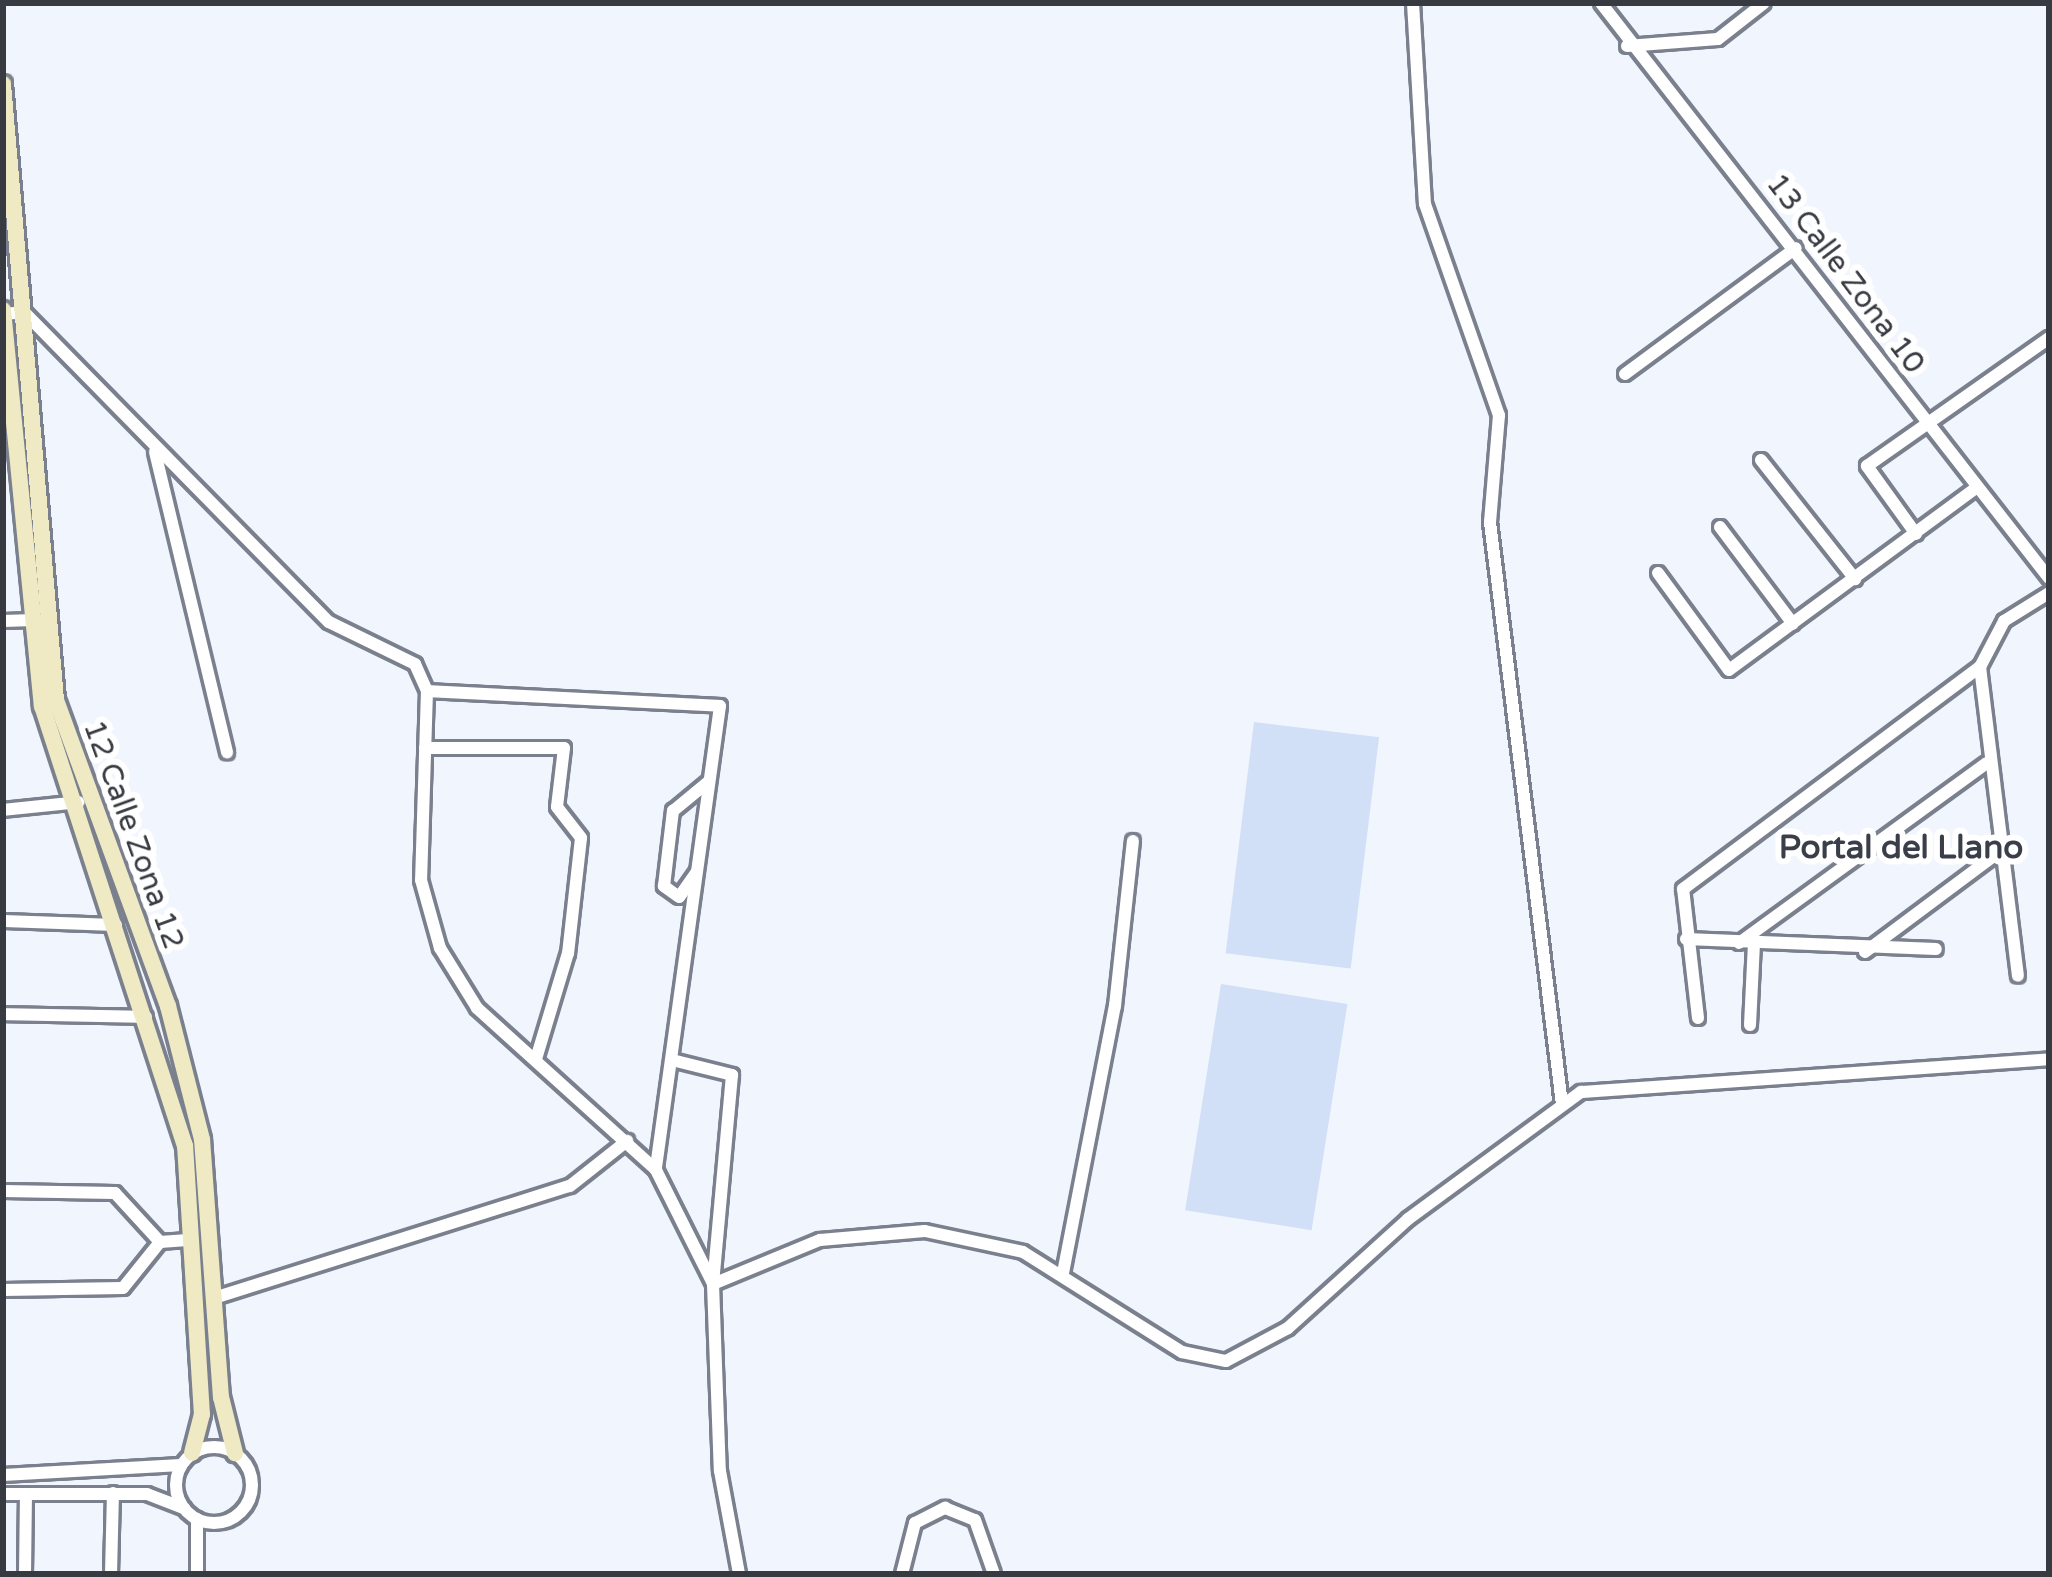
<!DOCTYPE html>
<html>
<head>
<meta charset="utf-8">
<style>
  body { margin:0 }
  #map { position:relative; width:2052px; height:1577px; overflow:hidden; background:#f1f5fe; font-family:"Varela Round",sans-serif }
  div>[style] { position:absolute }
  .green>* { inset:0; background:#d1dff7; transform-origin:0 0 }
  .roads { filter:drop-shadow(3px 0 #7a808d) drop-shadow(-3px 0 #7a808d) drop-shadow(0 3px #7a808d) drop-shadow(0 -3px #7a808d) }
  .street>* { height:12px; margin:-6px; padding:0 6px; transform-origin:6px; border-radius:6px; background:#fff }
  .street>.ring { margin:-6px; padding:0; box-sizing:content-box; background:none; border:12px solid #fff; border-radius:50% }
  .secondary>* { height:16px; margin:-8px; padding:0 8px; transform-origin:8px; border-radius:8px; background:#efeac4 }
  span { translate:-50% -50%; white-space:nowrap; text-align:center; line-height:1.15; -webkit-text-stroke:12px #fff; paint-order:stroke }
  .street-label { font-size:30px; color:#373a40 }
  .neighbourhood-label { font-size:33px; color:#393e49; font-weight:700 }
  .frame { position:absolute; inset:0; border:6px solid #373a40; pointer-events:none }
</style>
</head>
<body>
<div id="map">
  <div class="green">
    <i style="left:1254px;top:722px;width:126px;height:233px;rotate:7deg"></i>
    <i style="left:1221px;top:984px;width:128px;height:229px;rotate:9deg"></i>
  </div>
  <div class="roads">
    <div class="street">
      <i style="left:1413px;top:3px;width:201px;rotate:86.6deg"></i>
      <i style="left:1425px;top:204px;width:224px;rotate:70.7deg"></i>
      <i style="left:1499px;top:415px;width:107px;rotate:94.8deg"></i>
      <i style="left:1490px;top:522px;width:586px;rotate:82.95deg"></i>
      <i style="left:1601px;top:3px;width:729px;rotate:52.08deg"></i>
      <i style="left:1627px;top:46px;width:91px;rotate:-4.4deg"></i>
      <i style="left:1718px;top:39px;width:58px;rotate:-38deg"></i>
      <i style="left:3px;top:314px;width:21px;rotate:-5deg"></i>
      <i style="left:24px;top:312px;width:435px;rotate:45.5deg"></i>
      <i style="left:329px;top:622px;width:96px;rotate:26deg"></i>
      <i style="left:415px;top:664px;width:30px;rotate:66deg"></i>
      <i style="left:427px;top:691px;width:189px;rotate:91.8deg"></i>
      <i style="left:421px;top:880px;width:71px;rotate:74.4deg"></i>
      <i style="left:440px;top:948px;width:70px;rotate:58.3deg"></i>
      <i style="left:477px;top:1008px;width:241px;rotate:42.1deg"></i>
      <i style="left:656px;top:1170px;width:127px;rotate:63.4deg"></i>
      <i style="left:1625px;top:374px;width:212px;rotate:-36.4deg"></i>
      <i style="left:155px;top:452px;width:309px;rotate:76.5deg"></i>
      <i style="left:1761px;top:460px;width:152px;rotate:51.7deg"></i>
      <i style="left:1720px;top:527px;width:121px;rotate:53deg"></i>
      <i style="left:1916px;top:534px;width:84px;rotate:-125.8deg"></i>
      <i style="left:1867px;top:466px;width:223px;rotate:-35.1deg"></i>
      <i style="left:1658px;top:573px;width:120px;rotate:53.8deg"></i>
      <i style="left:1729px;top:670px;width:308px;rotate:-36.4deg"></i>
      <i style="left:3px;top:621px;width:31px;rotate:-2deg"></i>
      <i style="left:1980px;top:667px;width:311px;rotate:83deg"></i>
      <i style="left:427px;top:691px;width:293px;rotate:2.9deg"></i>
      <i style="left:720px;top:706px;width:468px;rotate:97.9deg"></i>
      <i style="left:425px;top:748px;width:139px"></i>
      <i style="left:564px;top:748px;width:59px;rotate:96.8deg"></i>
      <i style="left:557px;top:807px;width:39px;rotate:52deg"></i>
      <i style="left:581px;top:838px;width:116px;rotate:96.4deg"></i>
      <i style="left:568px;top:953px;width:111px;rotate:106.8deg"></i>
      <i style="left:3px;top:810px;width:76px;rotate:-6deg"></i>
      <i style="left:696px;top:873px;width:29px;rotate:125deg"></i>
      <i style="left:679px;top:897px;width:19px;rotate:-144deg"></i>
      <i style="left:664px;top:886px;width:76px;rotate:-83.2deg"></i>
      <i style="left:673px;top:811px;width:45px;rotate:-39.6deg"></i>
      <i style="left:3px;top:921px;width:113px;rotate:2deg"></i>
      <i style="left:1686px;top:939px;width:250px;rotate:2.3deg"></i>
      <i style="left:1739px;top:943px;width:306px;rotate:-36deg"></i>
      <i style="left:1865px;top:952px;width:166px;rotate:-36.7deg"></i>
      <i style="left:3px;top:1014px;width:143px;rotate:1.2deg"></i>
      <i style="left:1698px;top:1018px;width:130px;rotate:-96.6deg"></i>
      <i style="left:1683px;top:889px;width:371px;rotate:-36.8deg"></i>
      <i style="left:1980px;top:667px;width:52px;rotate:-62.4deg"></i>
      <i style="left:2004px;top:621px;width:53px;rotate:-31.9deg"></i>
      <i style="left:1750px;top:1025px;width:82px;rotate:-87.2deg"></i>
      <i style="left:676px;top:1061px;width:58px;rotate:14deg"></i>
      <i style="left:732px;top:1075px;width:210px;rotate:95.2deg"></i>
      <i style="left:713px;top:1284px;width:187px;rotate:87.9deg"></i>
      <i style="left:720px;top:1471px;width:105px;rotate:79.5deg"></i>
      <i style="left:3px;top:1191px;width:112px;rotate:1deg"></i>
      <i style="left:115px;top:1193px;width:67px;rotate:47.4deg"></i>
      <i style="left:160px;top:1242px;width:31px;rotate:-4deg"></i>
      <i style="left:1063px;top:1273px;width:272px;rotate:-79deg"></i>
      <i style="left:1115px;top:1006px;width:166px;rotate:-83.8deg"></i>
      <i style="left:713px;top:1284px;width:116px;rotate:-22.4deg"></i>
      <i style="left:820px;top:1240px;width:105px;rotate:-4.9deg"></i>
      <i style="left:925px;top:1231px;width:100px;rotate:12.1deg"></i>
      <i style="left:1023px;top:1252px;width:188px;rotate:32.2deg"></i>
      <i style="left:1182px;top:1352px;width:45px;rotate:11.6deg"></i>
      <i style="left:1226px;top:1361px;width:70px;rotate:-28deg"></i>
      <i style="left:1288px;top:1328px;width:162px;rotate:-42.2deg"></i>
      <i style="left:1408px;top:1219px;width:215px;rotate:-36.3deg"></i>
      <i style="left:1581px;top:1092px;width:469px;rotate:-4deg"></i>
      <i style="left:3px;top:1290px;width:120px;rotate:-1deg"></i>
      <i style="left:123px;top:1288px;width:59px;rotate:-51.2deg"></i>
      <i style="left:214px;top:1298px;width:373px;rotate:-17.5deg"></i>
      <i style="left:570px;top:1186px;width:73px;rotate:-38.3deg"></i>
      <i class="ring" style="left:176px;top:1447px;width:64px;height:64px"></i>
      <i style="left:3px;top:1475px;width:178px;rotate:-3.2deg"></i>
      <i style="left:3px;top:1494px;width:144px"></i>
      <i style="left:147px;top:1494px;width:40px;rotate:21deg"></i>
      <i style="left:25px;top:1574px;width:80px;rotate:-89.3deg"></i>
      <i style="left:111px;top:1574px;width:81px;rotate:-88.6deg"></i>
      <i style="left:197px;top:1574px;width:55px;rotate:-90deg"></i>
      <i style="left:902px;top:1574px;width:53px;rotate:-75.7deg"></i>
      <i style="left:915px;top:1523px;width:34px;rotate:-27deg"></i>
      <i style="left:945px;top:1508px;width:32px;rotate:22deg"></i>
      <i style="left:975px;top:1520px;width:57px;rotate:70.6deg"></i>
    </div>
    <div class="secondary">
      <i style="left:3px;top:84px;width:618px;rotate:85.08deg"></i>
      <i style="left:56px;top:700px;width:326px;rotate:69.9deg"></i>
      <i style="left:168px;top:1006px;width:137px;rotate:75.7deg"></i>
      <i style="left:202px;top:1139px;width:259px;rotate:85.8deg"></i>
      <i style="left:221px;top:1397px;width:58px;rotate:76deg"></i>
      <i style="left:3px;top:310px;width:398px;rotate:84.4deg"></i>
      <i style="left:42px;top:706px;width:462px;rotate:72deg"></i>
      <i style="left:185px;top:1145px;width:270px;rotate:86.4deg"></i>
      <i style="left:202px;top:1414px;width:40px;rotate:104.4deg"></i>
    </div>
  </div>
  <div class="street-label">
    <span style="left:1845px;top:274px;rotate:53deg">13 Calle Zona 10</span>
    <span style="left:133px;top:835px;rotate:70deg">12 Calle Zona 12</span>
  </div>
  <div class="neighbourhood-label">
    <span style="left:1901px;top:848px">Portal del Llano</span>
  </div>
  <div class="frame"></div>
</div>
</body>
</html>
